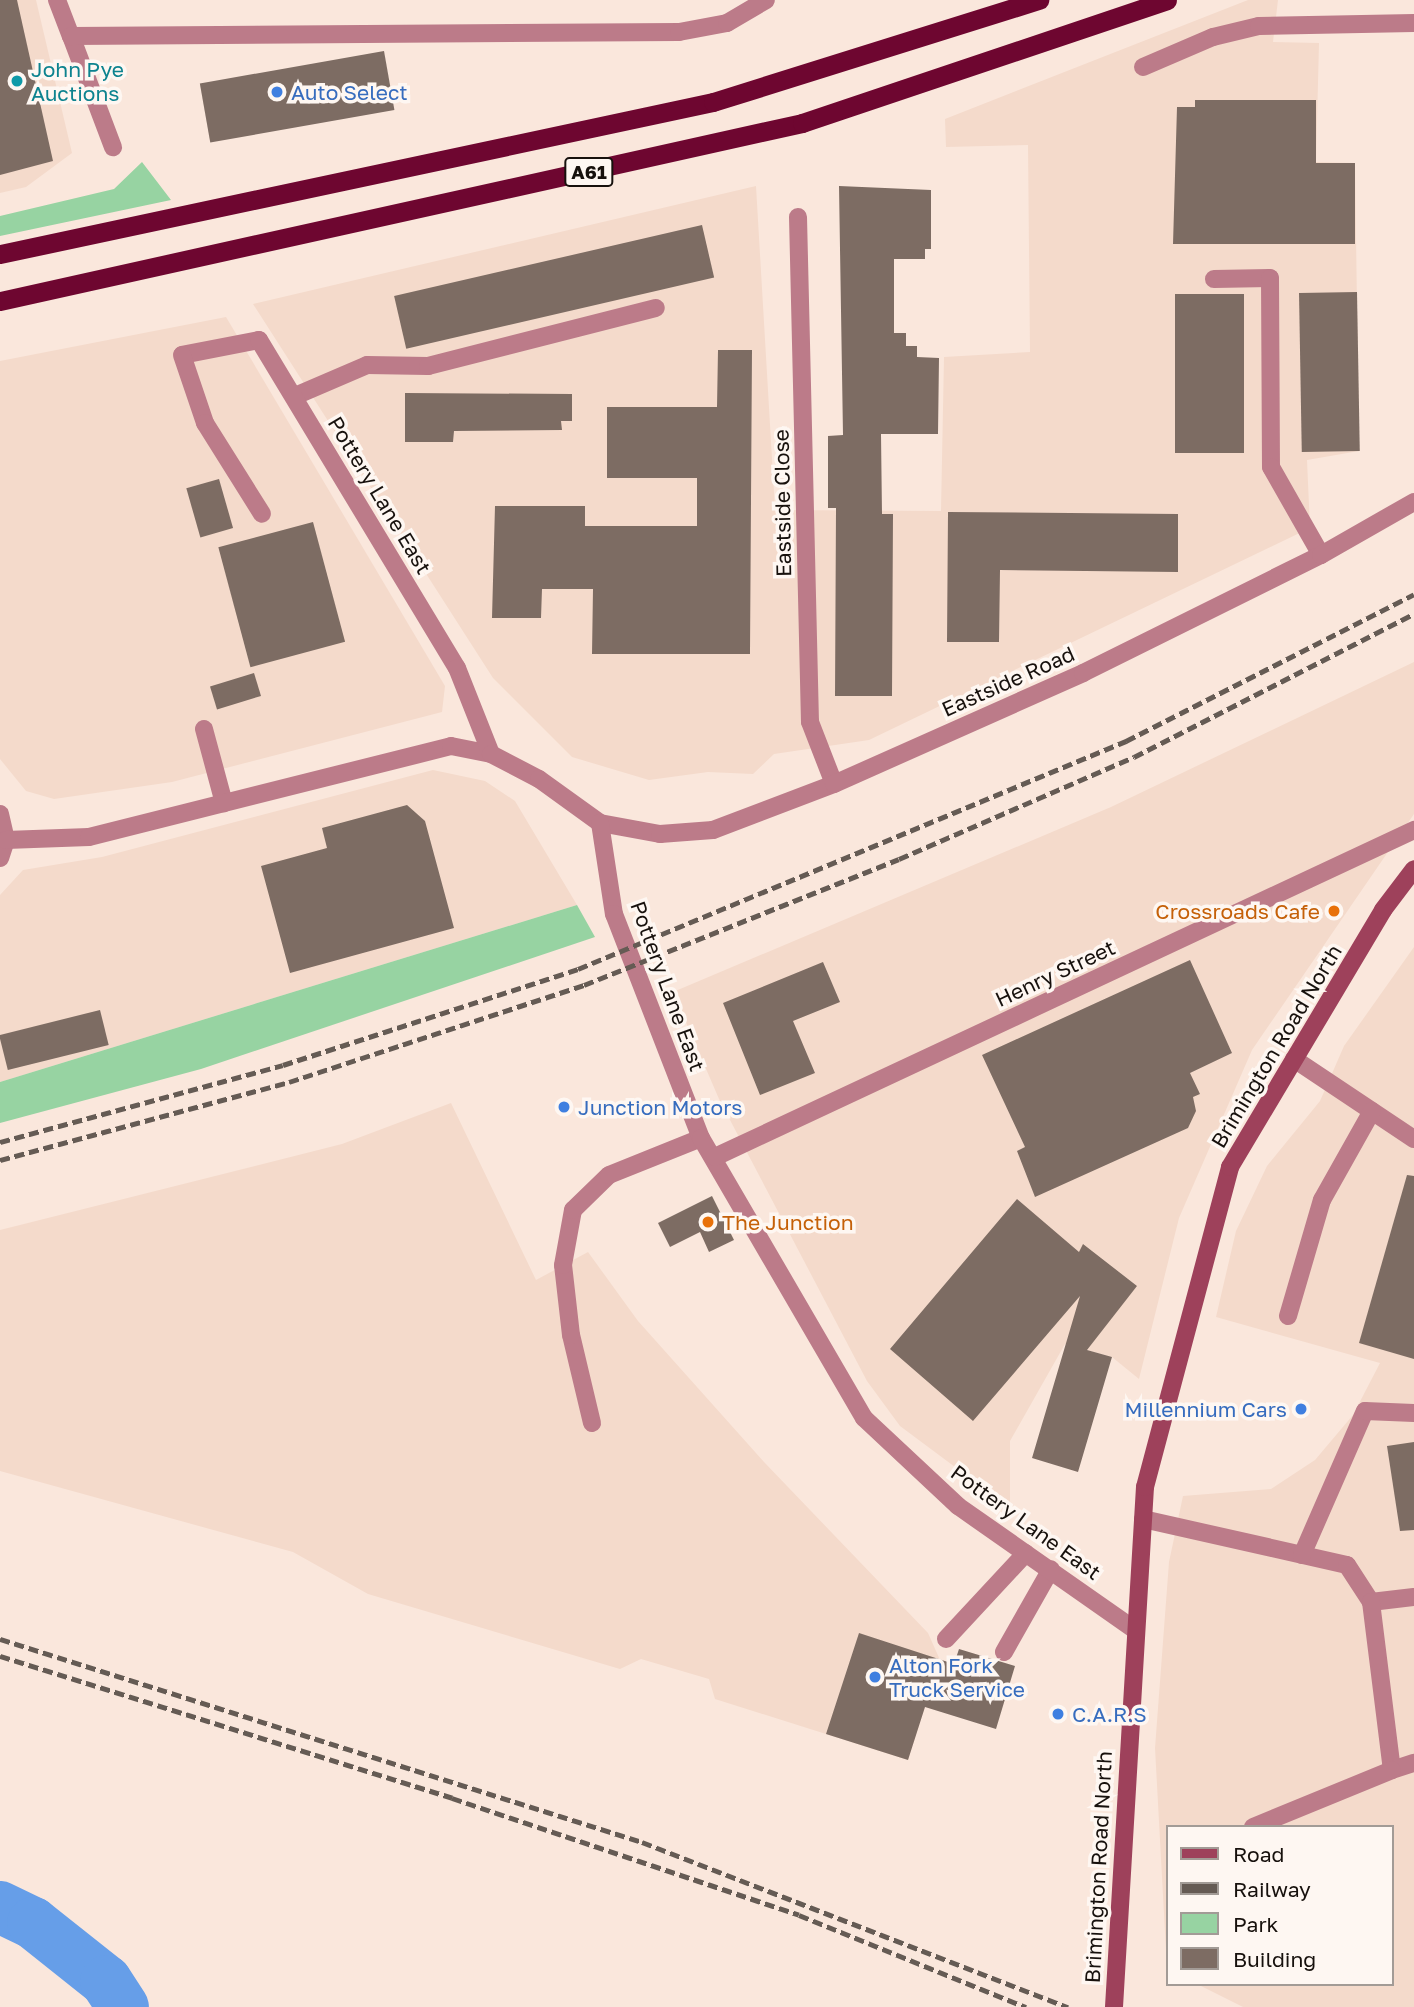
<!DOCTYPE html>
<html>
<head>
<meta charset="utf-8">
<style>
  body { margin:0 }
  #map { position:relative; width:1414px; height:2007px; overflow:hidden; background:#fae7dc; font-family:"Golos Text",sans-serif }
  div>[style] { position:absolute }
  .built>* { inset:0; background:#f4dacb }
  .green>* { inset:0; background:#97d3a2 }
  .river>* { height:52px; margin:-26px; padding:0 26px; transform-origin:26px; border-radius:26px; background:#669ee8 }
  .building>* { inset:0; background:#7d6c63; transform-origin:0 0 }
  .service>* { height:18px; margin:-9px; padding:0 9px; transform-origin:9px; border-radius:9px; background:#bc7b89 }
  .minor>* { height:18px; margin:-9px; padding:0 9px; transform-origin:9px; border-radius:9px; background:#bc7b89 }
  .secondary>* { height:18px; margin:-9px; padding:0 9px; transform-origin:9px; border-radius:9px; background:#9e415b }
  .trunk>* { height:19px; margin:-9.5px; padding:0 9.5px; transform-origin:9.5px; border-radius:9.5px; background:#6e0630 }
  .rail>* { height:5px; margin-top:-2.5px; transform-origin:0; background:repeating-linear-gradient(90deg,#655b54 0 10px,transparent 0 15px) }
  .dots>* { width:19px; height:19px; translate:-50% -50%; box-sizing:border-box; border:4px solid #fef7f2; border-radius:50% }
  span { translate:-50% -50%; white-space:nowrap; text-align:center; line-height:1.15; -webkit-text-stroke:7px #fef7f2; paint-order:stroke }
  .shield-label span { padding:2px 5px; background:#fef7f2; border:2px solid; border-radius:5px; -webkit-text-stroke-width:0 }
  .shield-label { font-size:19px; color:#17110d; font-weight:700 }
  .culture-label { font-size:21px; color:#0d838f }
  .left { translate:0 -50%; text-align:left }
  .shop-label { font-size:21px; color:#366cbe }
  .right { translate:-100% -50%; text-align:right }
  .street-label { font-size:21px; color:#17110d }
  .food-label { font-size:21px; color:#c56008 }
  .legend { position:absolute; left:1166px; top:1825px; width:228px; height:161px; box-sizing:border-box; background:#fef7f2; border:2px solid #a29b96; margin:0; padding:9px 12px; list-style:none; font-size:21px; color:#17110d }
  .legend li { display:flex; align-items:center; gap:14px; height:35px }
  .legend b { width:35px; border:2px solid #a29b96 }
</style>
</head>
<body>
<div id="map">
  <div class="built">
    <i style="clip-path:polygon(0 0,36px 0,72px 153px,26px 187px,0 193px)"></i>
    <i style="clip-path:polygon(1248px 0,1278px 0,1273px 42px,1319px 43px,1316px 162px,1355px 163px,1359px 451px,1307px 460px,1310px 528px,869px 740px,774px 754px,753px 774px,708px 772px,649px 780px,572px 757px,493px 678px,253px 304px,756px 186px,775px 510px,941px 511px,944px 357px,1030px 352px,1028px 145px,946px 147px,945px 119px)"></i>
    <i style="clip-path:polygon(226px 317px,445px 686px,442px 712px,172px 782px,54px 799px,26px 791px,0 759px,0 361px)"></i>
    <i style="clip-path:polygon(1414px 662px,1414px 814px,1252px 1050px,1179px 1218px,1139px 1379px,1112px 1357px,1065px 1344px,1010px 1441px,1010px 1508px,900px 1426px,867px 1381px,719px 1099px,673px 992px,1111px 807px)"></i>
    <i style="clip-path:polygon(433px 770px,485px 781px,515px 801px,577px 905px,0 1082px,0 895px,23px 870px,102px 857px)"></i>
    <i style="clip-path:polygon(1414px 947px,1414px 2007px,1243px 2007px,1197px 1984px,1391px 1984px,1391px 1827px,1167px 1827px,1167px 1969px,1155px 1748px,1169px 1562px,1183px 1496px,1271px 1489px,1315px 1460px,1353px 1415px,1380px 1363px,1216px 1317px,1236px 1231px,1267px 1166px,1320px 1101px,1344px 1046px)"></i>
    <i style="clip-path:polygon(451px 1103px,536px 1280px,588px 1252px,638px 1321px,764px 1462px,928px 1633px,940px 1660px,908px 1760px,715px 1699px,709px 1679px,641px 1659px,620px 1669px,368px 1594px,293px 1552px,0 1471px,0 1230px,342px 1144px)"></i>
  </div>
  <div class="green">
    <i style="clip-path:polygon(142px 162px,171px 200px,0 236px,0 216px,114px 189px)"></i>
    <i style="clip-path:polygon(577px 905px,595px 937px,201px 1069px,0 1123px,0 1082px)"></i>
  </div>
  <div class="river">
    <i style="left:0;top:1907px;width:37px;rotate:26deg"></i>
    <i style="left:33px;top:1923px;width:93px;rotate:38.5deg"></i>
    <i style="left:106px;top:1981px;width:31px;rotate:57deg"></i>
  </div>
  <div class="building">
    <i style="clip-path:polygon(0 0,17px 0,53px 161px,0 175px)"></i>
    <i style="left:384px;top:51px;width:60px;height:187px;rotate:80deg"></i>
    <i style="clip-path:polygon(1195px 100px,1316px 100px,1316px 163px,1355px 163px,1355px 244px,1173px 244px,1177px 107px,1195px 107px)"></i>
    <i style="clip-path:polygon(839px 186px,931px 190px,931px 249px,925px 249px,925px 259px,894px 259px,894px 333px,906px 333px,906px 346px,917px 346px,917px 357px,939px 358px,938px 434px,881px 434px,882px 514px,893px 514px,892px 696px,835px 696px,836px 508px,828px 508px,828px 436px,843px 435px)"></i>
    <i style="left:702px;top:225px;width:54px;height:316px;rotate:77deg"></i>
    <i style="left:1357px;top:292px;width:159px;height:58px;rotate:89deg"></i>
    <i style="left:1175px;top:294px;width:69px;height:159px"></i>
    <i style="clip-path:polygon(718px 350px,752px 350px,750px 654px,592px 654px,593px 589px,542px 589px,541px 618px,492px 618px,495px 506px,585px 506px,585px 526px,697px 526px,697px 478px,607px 478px,607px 407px,717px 407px)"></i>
    <i style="clip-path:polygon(405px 393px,572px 394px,572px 421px,561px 421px,562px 430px,454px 431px,453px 442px,405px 442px)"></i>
    <i style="left:219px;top:479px;width:51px;height:34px;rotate:74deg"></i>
    <i style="clip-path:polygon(948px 512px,1178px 514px,1178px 572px,1000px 570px,999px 642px,947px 642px)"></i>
    <i style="left:313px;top:522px;width:124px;height:98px;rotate:75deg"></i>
    <i style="left:254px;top:673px;width:24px;height:46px;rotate:73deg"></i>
    <i style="clip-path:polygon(407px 805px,425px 821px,454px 928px,290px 973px,261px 866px,327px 848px,322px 828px)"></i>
    <i style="clip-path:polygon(1190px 960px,1232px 1053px,1190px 1073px,1200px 1094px,1193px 1097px,1196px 1111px,1188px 1128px,1035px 1197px,1017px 1151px,1025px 1147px,982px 1055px)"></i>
    <i style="clip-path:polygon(823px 962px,840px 1002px,793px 1021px,815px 1073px,760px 1095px,723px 1003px)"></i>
    <i style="left:100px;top:1010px;width:36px;height:104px;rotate:76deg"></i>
    <i style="clip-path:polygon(1407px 1175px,1414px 1176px,1414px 1359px,1359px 1343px)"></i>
    <i style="clip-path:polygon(712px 1196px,734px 1240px,709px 1252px,700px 1232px,670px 1247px,658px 1223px)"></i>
    <i style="clip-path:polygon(1017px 1199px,1079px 1252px,1083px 1244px,1137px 1286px,1087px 1350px,1112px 1357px,1078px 1472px,1032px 1458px,1080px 1296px,973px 1421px,890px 1349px)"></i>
    <i style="clip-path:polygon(1414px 1442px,1414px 1530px,1400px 1531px,1387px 1446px)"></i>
    <i style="clip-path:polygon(859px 1633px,954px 1664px,959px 1649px,1015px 1666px,996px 1729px,925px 1707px,908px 1760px,826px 1734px)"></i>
  </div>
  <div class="service">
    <i style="left:71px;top:36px;width:119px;rotate:69.3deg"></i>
    <i style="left:1214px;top:279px;width:56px;rotate:-1deg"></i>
    <i style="left:1270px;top:278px;width:189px;rotate:89.7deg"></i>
    <i style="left:1271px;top:467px;width:101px;rotate:60.4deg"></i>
    <i style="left:259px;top:340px;width:78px;rotate:169deg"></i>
    <i style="left:182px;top:355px;width:72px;rotate:71.3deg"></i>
    <i style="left:205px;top:423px;width:107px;rotate:57.9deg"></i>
    <i style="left:295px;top:396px;width:78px;rotate:-23.3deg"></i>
    <i style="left:367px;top:365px;width:61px;rotate:0.9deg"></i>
    <i style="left:428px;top:366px;width:235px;rotate:-14.3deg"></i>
    <i style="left:204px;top:729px;width:77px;rotate:74.9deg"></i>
    <i style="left:0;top:814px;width:27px;rotate:77deg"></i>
    <i style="left:6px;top:840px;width:19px;rotate:108deg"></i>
    <i style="left:6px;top:840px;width:83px;rotate:-2.1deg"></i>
    <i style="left:89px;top:837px;width:373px;rotate:-14.1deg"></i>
    <i style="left:451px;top:746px;width:41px;rotate:11.3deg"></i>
    <i style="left:1294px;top:1059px;width:144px;rotate:33.7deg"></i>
    <i style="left:1288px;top:1316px;width:121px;rotate:-73.7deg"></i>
    <i style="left:1322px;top:1200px;width:102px;rotate:-60.7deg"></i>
    <i style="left:592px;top:1423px;width:90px;rotate:-103.4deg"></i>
    <i style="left:571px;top:1335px;width:70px;rotate:-96.5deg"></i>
    <i style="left:563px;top:1265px;width:56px;rotate:-79.7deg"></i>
    <i style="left:573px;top:1210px;width:50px;rotate:-44.2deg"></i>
    <i style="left:609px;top:1175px;width:99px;rotate:-21.9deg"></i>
    <i style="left:1143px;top:1519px;width:209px;rotate:12.7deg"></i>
    <i style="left:1347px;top:1565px;width:44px;rotate:57deg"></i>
    <i style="left:1371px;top:1602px;width:43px;rotate:-6.6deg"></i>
    <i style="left:1302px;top:1555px;width:157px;rotate:-66.4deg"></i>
    <i style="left:1365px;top:1411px;width:49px;rotate:2.3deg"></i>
    <i style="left:1371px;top:1602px;width:169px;rotate:82.9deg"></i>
    <i style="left:1392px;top:1770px;width:23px;rotate:-18deg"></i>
    <i style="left:946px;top:1639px;width:117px;rotate:-47.1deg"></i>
    <i style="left:1004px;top:1652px;width:95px;rotate:-60.5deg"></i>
    <i style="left:1253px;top:1827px;width:150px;rotate:-22.3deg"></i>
  </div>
  <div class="minor">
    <i style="left:57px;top:0;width:39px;rotate:69deg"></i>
    <i style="left:71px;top:36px;width:608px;rotate:-0.38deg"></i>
    <i style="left:679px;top:32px;width:49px;rotate:-10.6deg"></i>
    <i style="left:727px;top:23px;width:45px;rotate:-30.5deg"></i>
    <i style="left:1143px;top:67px;width:76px;rotate:-23.2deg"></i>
    <i style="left:1213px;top:37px;width:47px;rotate:-13.4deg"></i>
    <i style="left:1259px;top:26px;width:155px;rotate:-1.1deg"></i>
    <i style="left:798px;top:217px;width:505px;rotate:88.64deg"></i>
    <i style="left:810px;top:722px;width:66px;rotate:68.8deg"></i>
    <i style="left:259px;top:340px;width:383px;rotate:58.9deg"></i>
    <i style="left:457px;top:668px;width:92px;rotate:68.4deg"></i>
    <i style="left:491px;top:754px;width:54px;rotate:27.5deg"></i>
    <i style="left:539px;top:779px;width:75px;rotate:35.8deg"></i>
    <i style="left:600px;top:823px;width:61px;rotate:10.4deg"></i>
    <i style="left:660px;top:834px;width:53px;rotate:-4.3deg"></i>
    <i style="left:713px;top:830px;width:129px;rotate:-20.8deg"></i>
    <i style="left:834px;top:784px;width:273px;rotate:-24deg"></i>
    <i style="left:1083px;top:673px;width:266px;rotate:-26.4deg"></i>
    <i style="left:1321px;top:555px;width:107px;rotate:-29.7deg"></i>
    <i style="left:600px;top:823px;width:92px;rotate:81.3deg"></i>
    <i style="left:614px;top:914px;width:240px;rotate:68.8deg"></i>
    <i style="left:701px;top:1138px;width:324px;rotate:59.8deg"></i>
    <i style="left:864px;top:1418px;width:129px;rotate:43.1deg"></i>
    <i style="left:958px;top:1506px;width:216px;rotate:35deg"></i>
    <i style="left:715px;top:1157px;width:772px;rotate:-25.07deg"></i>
  </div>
  <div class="secondary">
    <i style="left:1114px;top:2007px;width:521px;rotate:-86.59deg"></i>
    <i style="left:1145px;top:1487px;width:331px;rotate:-75.1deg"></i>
    <i style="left:1230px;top:1167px;width:299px;rotate:-59.2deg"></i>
    <i style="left:1383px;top:910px;width:51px;rotate:-52.9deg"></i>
  </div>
  <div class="trunk">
    <i style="left:0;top:254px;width:729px;rotate:-12.03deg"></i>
    <i style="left:713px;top:102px;width:342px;rotate:-17.4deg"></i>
    <i style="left:0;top:301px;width:822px;rotate:-12.51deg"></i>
    <i style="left:802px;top:123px;width:385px;rotate:-18.6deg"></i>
  </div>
  <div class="rail">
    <i style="left:0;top:1142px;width:293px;rotate:-15.2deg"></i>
    <i style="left:283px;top:1065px;width:310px;rotate:-18deg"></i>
    <i style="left:578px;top:969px;width:594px;rotate:-22.59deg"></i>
    <i style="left:1126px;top:741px;width:323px;rotate:-27deg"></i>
    <i style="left:0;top:1160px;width:299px;rotate:-15.1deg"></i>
    <i style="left:289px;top:1082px;width:311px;rotate:-18.2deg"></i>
    <i style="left:584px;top:985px;width:339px;rotate:-21.8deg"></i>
    <i style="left:899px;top:859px;width:256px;rotate:-23.5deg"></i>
    <i style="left:1134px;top:757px;width:314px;rotate:-27.1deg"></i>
    <i style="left:0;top:1639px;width:673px;rotate:17.55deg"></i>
    <i style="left:642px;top:1842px;width:457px;rotate:21.2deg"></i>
    <i style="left:0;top:1656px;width:474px;rotate:17.4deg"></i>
    <i style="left:452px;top:1798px;width:366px;rotate:18.6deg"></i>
    <i style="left:799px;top:1915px;width:245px;rotate:22.1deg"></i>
  </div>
  <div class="dots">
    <i style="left:17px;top:81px;background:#0f9aa8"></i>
    <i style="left:277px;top:92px;background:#3f7fe0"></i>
    <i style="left:1334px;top:911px;background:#e8710a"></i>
    <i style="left:564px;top:1107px;background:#3f7fe0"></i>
    <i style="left:708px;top:1222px;background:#e8710a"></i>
    <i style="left:1301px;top:1409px;background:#3f7fe0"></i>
    <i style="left:875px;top:1677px;background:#3f7fe0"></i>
    <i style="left:1058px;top:1714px;background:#3f7fe0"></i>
  </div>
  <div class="shield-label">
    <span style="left:589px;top:172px">A61</span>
  </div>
  <div class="culture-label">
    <span class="left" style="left:31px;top:81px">John Pye<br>Auctions</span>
  </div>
  <div class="shop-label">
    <span class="left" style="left:291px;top:92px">Auto Select</span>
    <span class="left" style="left:578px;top:1107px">Junction Motors</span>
    <span class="right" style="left:1287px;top:1409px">Millennium Cars</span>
    <span class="left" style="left:889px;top:1677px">Alton Fork<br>Truck Service</span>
    <span class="left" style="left:1072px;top:1714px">C.A.R.S</span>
  </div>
  <div class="street-label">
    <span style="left:380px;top:495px;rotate:59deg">Pottery Lane East</span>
    <span style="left:782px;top:503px;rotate:-91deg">Eastside Close</span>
    <span style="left:1008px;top:681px;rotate:-24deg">Eastside Road</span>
    <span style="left:1055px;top:973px;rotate:-25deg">Henry Street</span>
    <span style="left:668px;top:986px;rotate:70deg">Pottery Lane East</span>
    <span style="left:1276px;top:1046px;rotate:-59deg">Brimington Road North</span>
    <span style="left:1026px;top:1522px;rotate:36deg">Pottery Lane East</span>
    <span style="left:1098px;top:1867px;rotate:-87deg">Brimington Road North</span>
  </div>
  <div class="food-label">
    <span class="right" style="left:1320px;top:911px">Crossroads Cafe</span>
    <span class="left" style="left:722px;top:1222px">The Junction</span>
  </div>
  <ul class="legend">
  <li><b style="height:9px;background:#9e415b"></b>Road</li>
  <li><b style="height:9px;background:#655b54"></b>Railway</li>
  <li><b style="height:19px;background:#97d3a2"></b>Park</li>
  <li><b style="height:19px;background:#7d6c63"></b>Building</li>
  </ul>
</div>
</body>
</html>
